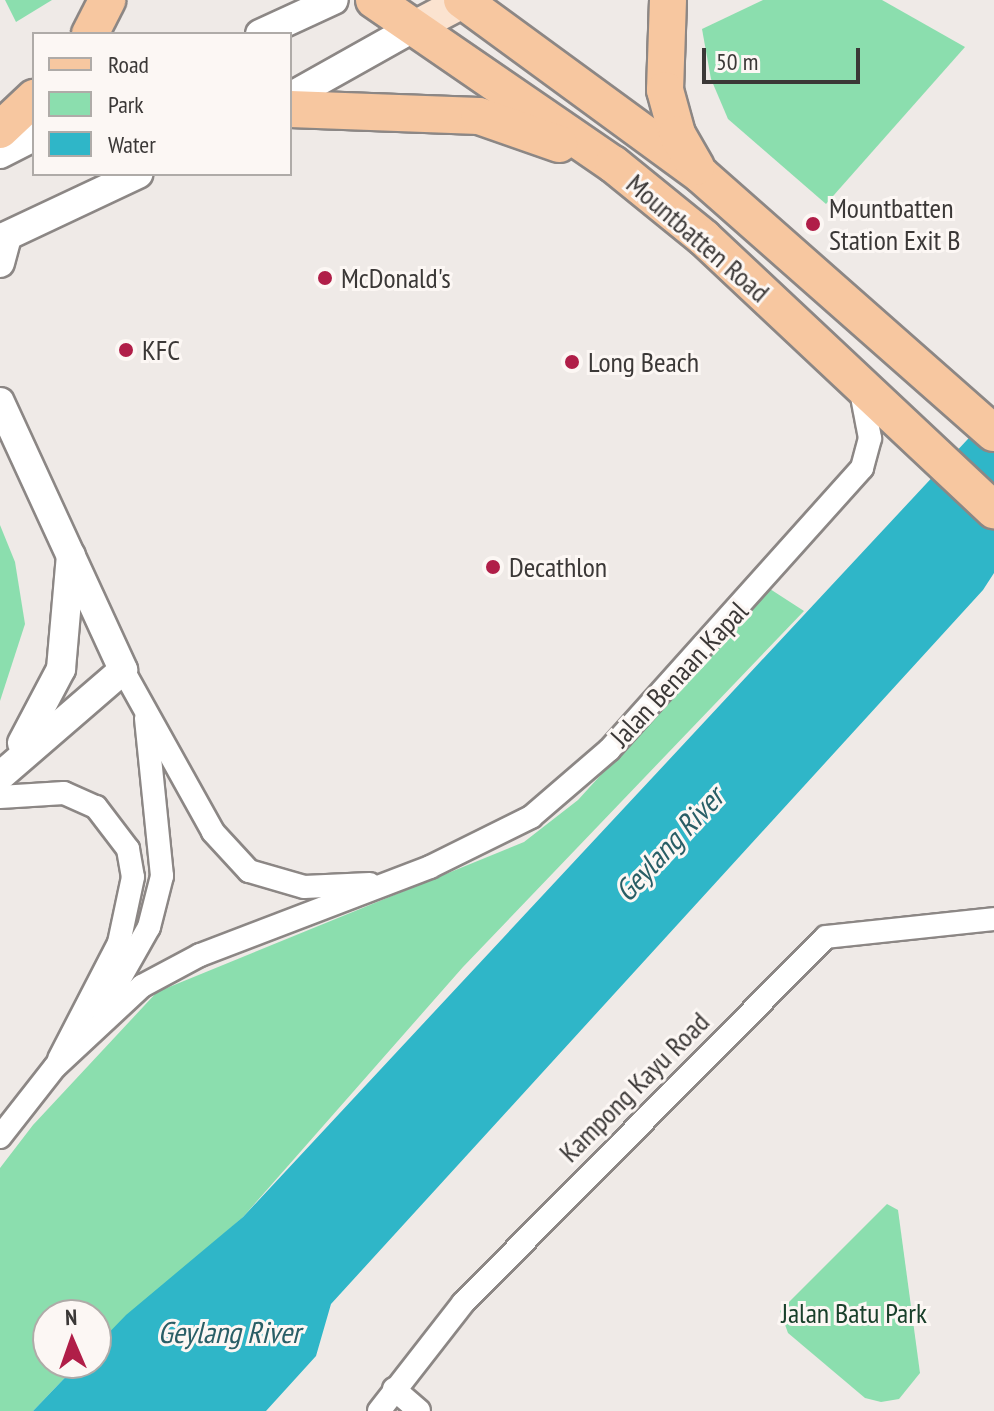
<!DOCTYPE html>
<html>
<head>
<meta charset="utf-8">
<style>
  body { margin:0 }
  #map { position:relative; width:994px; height:1411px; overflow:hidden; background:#efeae7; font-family:"PT Sans Narrow",sans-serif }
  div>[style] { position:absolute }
  .green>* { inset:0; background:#8bdeae }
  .water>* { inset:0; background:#2fb6c8 }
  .roads { filter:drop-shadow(2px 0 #8c8785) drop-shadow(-2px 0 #8c8785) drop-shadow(0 2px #8c8785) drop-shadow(0 -2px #8c8785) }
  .minor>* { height:22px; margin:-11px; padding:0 11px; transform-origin:11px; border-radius:11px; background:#fff }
  .tertiary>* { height:28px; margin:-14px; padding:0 14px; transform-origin:14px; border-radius:14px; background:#fff }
  .secondary>* { height:32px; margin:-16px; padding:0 16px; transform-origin:16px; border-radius:16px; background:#fbe3d0 }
  .primary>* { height:36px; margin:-18px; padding:0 18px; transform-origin:18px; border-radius:18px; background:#f7c7a0 }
  .dots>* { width:22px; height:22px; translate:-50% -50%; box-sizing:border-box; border:4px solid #fcf7f4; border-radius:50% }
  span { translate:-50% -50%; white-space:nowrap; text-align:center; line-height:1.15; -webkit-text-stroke:6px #fcf7f4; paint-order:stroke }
  .poi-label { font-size:28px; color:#3b3837 }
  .left { translate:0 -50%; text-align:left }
  .street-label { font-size:28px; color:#3b3837 }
  .park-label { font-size:28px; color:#19402b }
  .water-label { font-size:30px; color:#295e66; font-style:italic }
  .legend { position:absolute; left:32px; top:32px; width:260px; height:144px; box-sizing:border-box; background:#fcf7f4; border:2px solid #afaba8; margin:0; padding:10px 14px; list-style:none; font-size:24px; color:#3b3837 }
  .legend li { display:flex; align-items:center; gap:16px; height:40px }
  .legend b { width:40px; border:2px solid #afaba8 }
  .north { position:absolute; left:32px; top:1299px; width:80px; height:80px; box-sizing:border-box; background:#fcf7f4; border:2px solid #afaba8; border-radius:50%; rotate:358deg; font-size:22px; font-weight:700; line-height:32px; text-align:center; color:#3b3837 }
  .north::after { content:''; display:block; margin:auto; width:28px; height:36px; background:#b01e48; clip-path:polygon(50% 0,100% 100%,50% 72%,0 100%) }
  .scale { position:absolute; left:702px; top:48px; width:158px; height:36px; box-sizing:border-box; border:4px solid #3b3837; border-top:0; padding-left:10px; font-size:24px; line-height:28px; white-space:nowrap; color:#3b3837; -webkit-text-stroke:6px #fcf7f4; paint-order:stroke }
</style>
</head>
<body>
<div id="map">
  <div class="green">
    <i style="clip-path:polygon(5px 0,52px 0,16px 22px)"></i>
    <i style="clip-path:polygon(763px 0,882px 0,965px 47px,826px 204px,728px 119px,711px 79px,702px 29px)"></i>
    <i style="clip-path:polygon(0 525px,15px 562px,25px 624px,0 701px)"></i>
    <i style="clip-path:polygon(770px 589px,804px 611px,463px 967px,243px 1217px,96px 1346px,96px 1315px,48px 1315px,48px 1363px,79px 1363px,33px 1411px,0 1411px,0 1168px,33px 1125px,157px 992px,524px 842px,578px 800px)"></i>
    <i style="clip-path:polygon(887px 1204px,898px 1210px,920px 1373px,899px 1399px,881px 1402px,865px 1398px,788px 1333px,780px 1311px)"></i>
  </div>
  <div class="water">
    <i style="clip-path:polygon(994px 411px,994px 573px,983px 590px,331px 1304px,316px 1356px,266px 1411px,33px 1411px,79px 1363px,96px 1363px,96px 1346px,126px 1315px,243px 1217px)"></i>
  </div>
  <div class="roads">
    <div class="minor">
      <i style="left:123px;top:670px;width:185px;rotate:60.9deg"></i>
      <i style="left:213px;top:832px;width:53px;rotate:47.3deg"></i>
      <i style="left:249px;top:871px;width:57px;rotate:16.2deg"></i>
      <i style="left:304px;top:887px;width:66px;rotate:-2.6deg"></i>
      <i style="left:0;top:797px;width:64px;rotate:-3.6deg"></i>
      <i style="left:64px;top:793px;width:35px;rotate:24deg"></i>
      <i style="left:96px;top:807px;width:53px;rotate:52.7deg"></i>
      <i style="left:128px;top:849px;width:28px;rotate:80deg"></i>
      <i style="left:133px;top:877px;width:67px;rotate:102deg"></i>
      <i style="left:119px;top:943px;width:131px;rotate:117.3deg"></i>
      <i style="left:102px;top:1010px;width:95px;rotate:-60.5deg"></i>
      <i style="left:149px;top:927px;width:53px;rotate:-75.7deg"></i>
      <i style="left:162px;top:876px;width:158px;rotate:-95.8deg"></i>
      <i style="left:55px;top:1067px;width:119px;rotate:-43deg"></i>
      <i style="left:142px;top:986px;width:66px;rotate:-28.1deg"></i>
      <i style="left:200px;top:955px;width:246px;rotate:-20.9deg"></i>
      <i style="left:430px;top:867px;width:113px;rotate:-26.3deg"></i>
      <i style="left:531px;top:817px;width:103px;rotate:-40.7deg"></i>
      <i style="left:609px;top:750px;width:379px;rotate:-48.1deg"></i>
      <i style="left:862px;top:468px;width:31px;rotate:-75deg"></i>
      <i style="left:870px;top:438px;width:53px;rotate:-100.9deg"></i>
      <i style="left:0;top:1137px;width:100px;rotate:-51.9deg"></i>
      <i style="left:394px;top:1389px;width:33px;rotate:41deg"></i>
      <i style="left:379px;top:1411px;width:137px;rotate:-52.1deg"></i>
      <i style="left:463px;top:1303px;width:515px;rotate:-45.24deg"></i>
      <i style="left:826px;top:937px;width:169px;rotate:-6.1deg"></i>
    </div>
    <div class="tertiary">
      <i style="left:260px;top:34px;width:81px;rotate:-24.7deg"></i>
      <i style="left:290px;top:97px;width:141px;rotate:-29.3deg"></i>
      <i style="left:0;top:154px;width:38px;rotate:-27deg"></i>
      <i style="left:0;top:239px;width:153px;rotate:-25.2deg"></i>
      <i style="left:0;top:263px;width:28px;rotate:-75deg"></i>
      <i style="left:0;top:402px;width:295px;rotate:65.3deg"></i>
      <i style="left:123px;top:670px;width:162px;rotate:139.2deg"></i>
      <i style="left:22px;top:743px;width:84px;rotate:-62.2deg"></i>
      <i style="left:61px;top:669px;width:114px;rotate:-85deg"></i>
    </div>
    <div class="secondary">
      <i style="left:413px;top:28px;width:60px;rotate:-27.8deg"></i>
    </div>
    <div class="primary">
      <i style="left:374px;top:0;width:290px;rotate:34.5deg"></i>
      <i style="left:613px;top:164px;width:117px;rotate:39.1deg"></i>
      <i style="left:704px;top:238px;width:398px;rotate:43.2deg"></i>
      <i style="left:462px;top:0;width:296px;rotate:36.2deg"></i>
      <i style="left:701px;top:175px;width:390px;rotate:41.4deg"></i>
      <i style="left:668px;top:0;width:90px;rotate:91.9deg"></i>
      <i style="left:665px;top:90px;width:46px;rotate:74.7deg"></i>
      <i style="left:677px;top:134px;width:38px;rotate:60deg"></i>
      <i style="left:90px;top:34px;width:38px;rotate:-63deg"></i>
      <i style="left:290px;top:109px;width:189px;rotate:2.1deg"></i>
      <i style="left:479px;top:116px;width:85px;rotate:19.3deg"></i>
      <i style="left:0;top:130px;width:47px;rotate:-43.3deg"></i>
    </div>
  </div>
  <div class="dots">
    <i style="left:813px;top:224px;background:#b01e48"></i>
    <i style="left:325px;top:278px;background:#b01e48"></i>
    <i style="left:126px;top:350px;background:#b01e48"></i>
    <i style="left:572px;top:362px;background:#b01e48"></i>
    <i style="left:493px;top:567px;background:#b01e48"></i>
  </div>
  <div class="poi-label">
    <span class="left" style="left:829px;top:224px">Mountbatten<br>Station Exit B</span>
    <span class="left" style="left:341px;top:278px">McDonald's</span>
    <span class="left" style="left:142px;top:350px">KFC</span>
    <span class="left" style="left:588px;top:362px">Long Beach</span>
    <span class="left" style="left:509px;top:567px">Decathlon</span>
  </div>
  <div class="street-label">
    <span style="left:698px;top:238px;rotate:41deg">Mountbatten Road</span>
    <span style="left:679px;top:674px;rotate:-47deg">Jalan Benaan Kapal</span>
    <span style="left:634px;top:1087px;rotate:-45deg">Kampong Kayu Road</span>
  </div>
  <div class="park-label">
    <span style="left:854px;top:1313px">Jalan Batu Park</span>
  </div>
  <div class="water-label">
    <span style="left:669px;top:844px;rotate:-47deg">Geylang River</span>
    <span style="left:229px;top:1332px">Geylang River</span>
  </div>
  <ul class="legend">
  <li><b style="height:10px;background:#f7c7a0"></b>Road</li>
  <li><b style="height:22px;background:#8bdeae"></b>Park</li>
  <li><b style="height:22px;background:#2fb6c8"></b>Water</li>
  </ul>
  <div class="north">N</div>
  <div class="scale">50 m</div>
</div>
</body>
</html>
